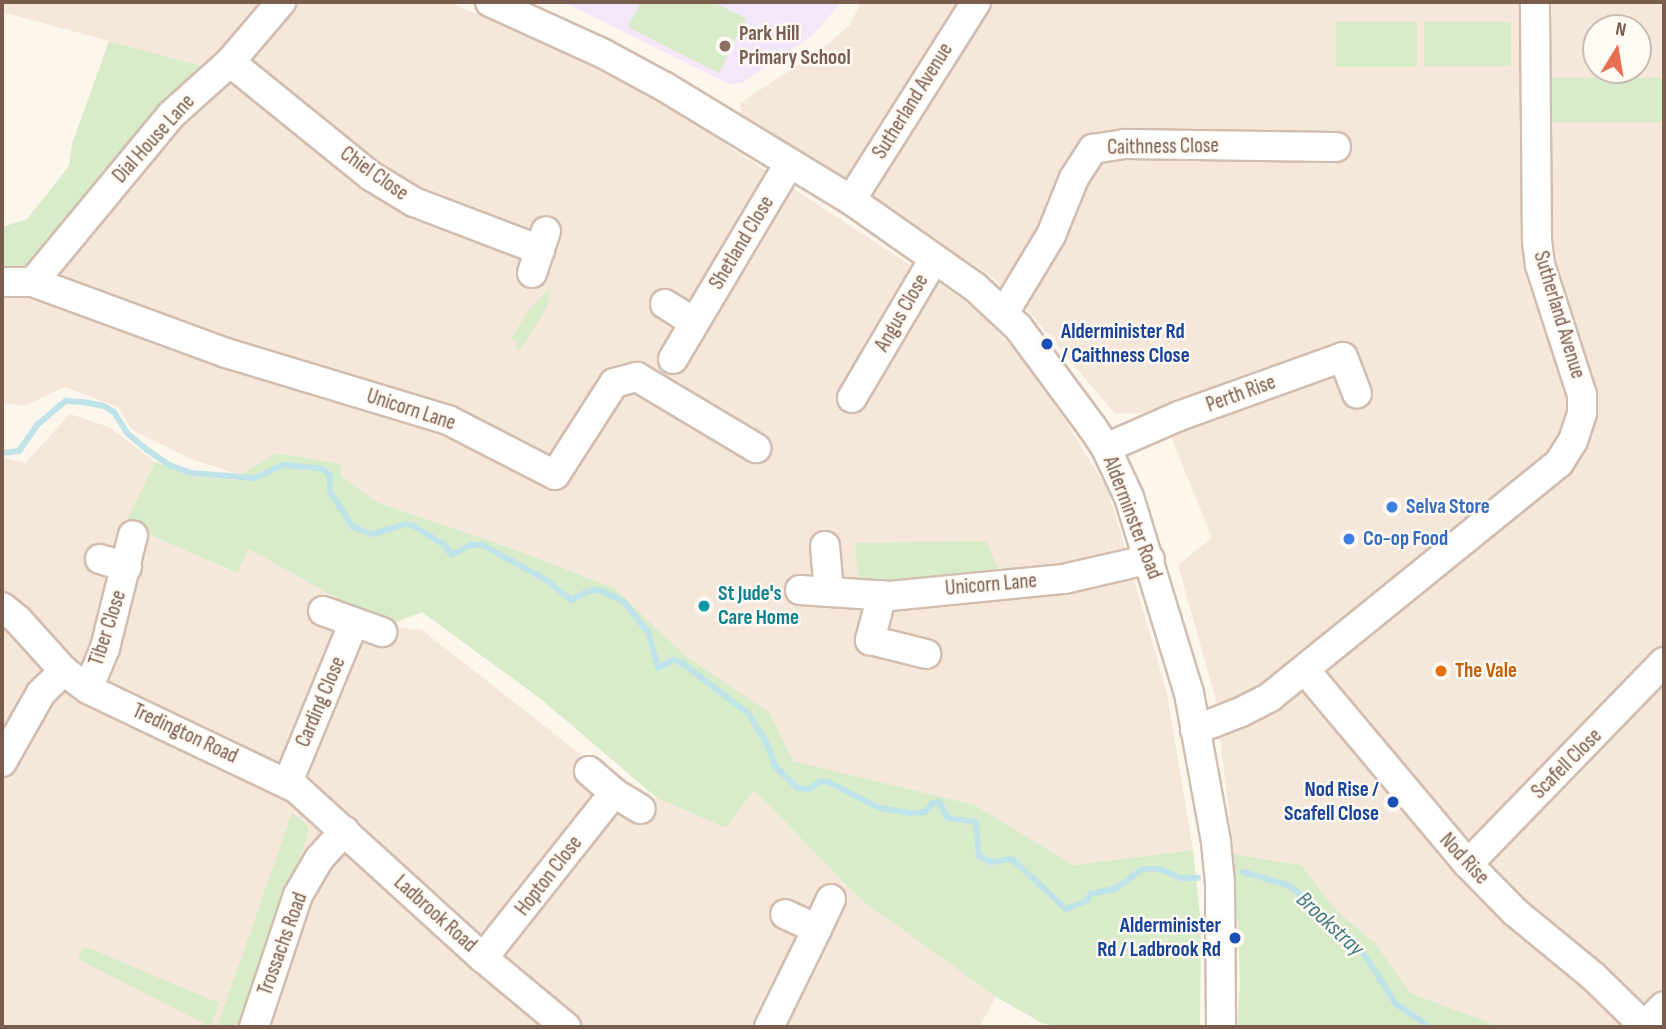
<!DOCTYPE html>
<html>
<head>
<meta charset="utf-8">
<style>
  body { margin:0 }
  #map { position:relative; width:1666px; height:1029px; overflow:hidden; background:#fdf6ec; font-family:"Sofia Sans Condensed",sans-serif }
  div>[style] { position:absolute }
  .residential>* { inset:0; background:#f5e8da }
  .education>* { inset:0; background:#f3e8fa }
  .green>* { inset:0; background:#d8ecc9; transform-origin:0 0 }
  .stream>* { height:6px; margin:-3px; padding:0 3px; transform-origin:3px; border-radius:3px; background:#bfe3e8 }
  .roads { filter:drop-shadow(2px 0 #d1beb0) drop-shadow(-2px 0 #d1beb0) drop-shadow(0 2px #d1beb0) drop-shadow(0 -2px #d1beb0) }
  .minor>* { height:28px; margin:-14px; padding:0 14px; transform-origin:14px; border-radius:14px; background:#fff }
  .dots>* { width:19px; height:19px; translate:-50% -50%; box-sizing:border-box; border:4px solid #fffaf3; border-radius:50% }
  span { translate:-50% -50%; white-space:nowrap; text-align:center; line-height:1.15; -webkit-text-stroke:5px #fffaf3; paint-order:stroke }
  .education-label { font-size:21px; color:#785e54; font-weight:700 }
  .left { translate:0 -50%; text-align:left }
  .street-label { font-size:21px; color:#7a5c4d }
  .transit-label { font-size:21px; color:#164399; font-weight:700 }
  .right { translate:-100% -50%; text-align:right }
  .shop-label { font-size:21px; color:#366cbe; font-weight:700 }
  .culture-label { font-size:21px; color:#0d838f; font-weight:700 }
  .food-label { font-size:21px; color:#c56008; font-weight:700 }
  .water-label { font-size:23px; color:#437c86; font-style:italic }
  .frame { position:absolute; inset:0; border:4px solid #7a5c4d; pointer-events:none }
  .north { position:absolute; left:1582px; top:14px; width:70px; height:70px; box-sizing:border-box; background:#fffaf3; border:2px solid #cabbb1; border-radius:50%; rotate:11deg; font-size:19px; font-weight:700; line-height:28px; text-align:center; color:#7a5c4d }
  .north::after { content:''; display:block; margin:auto; width:24px; height:32px; background:#e76f51; clip-path:polygon(50% 0,100% 100%,50% 72%,0 100%) }
</style>
</head>
<body>
<div id="map">
  <div class="residential">
    <i style="clip-path:polygon(2px 2px,270px 2px,206px 67px,2px 12px)"></i>
    <i style="clip-path:polygon(299px 2px,447px 2px,583px 56px,690px 121px,962px 299px,990px 324px,1014px 349px,1063px 417px,1108px 490px,1167px 693px,1193px 850px,1073px 865px,975px 805px,793px 761px,769px 712px,687px 657px,614px 588px,522px 552px,377px 502px,341px 476px,342px 465px,276px 453px,240px 475px,191px 459px,132px 430px,118px 407px,65px 387px,24px 406px,2px 403px,2px 288px,58px 306px,52px 278px,70px 248px)"></i>
    <i style="clip-path:polygon(evenodd,861px 2px,1664px 2px,1664px 1027px,1501px 1027px,1410px 993px,1374px 943px,1337px 911px,1301px 865px,1234px 854px,1215px 697px,1178px 565px,1212px 538px,1161px 412px,1115px 414px,1026px 308px,992px 277px,886px 209px,825px 165px,741px 114px,740px 103px,819px 51px,850px 25px,861px 2px,1596px 28px,1638px 28px,1638px 70px,1596px 70px,1596px 28px)"></i>
    <i style="clip-path:polygon(70px 414px,109px 427px,155px 462px,126px 524px,236px 573px,249px 549px,386px 626px,422px 630px,593px 764px,649px 798px,657px 798px,726px 828px,754px 790px,860px 899px,996px 997px,979px 1027px,2px 1027px,2px 458px,25px 463px)"></i>
  </div>
  <div class="education">
    <i style="clip-path:polygon(563px 2px,842px 2px,813px 35px,742px 83px,729px 84px)"></i>
  </div>
  <div class="green">
    <i style="clip-path:polygon(641px 2px,712px 2px,746px 18px,719px 73px,628px 27px)"></i>
    <i style="left:1336px;top:22px;width:81px;height:45px"></i>
    <i style="left:1511px;top:22px;width:44px;height:87px;rotate:90deg"></i>
    <i style="clip-path:polygon(109px 41px,206px 67px,42px 261px,22px 271px,2px 270px,2px 227px,27px 219px,69px 166px,72px 144px)"></i>
    <i style="left:1664px;top:78px;width:44px;height:112px;rotate:90deg"></i>
    <i style="clip-path:polygon(551px 287px,547px 307px,520px 350px,515px 348px,518px 341px,511px 339px,528px 311px)"></i>
    <i style="clip-path:polygon(276px 453px,342px 464px,341px 476px,377px 502px,522px 552px,614px 588px,687px 657px,769px 712px,793px 761px,975px 805px,1073px 865px,1193px 850px,1201px 923px,1200px 1027px,1059px 1027px,1042px 1023px,996px 997px,860px 899px,754px 790px,726px 828px,657px 798px,542px 700px,422px 612px,386px 626px,249px 549px,237px 573px,125px 524px,155px 462px,190px 476px,237px 480px,240px 475px)"></i>
    <i style="clip-path:polygon(986px 541px,1002px 577px,873px 586px,858px 575px,855px 543px)"></i>
    <i style="clip-path:polygon(292px 813px,307px 824px,308px 832px,304px 847px,261px 957px,239px 1027px,217px 1027px)"></i>
    <i style="clip-path:polygon(1234px 854px,1301px 865px,1337px 911px,1375px 943px,1410px 993px,1501px 1027px,1237px 1027px,1240px 980px)"></i>
    <i style="clip-path:polygon(84px 946px,219px 1003px,211px 1027px,78px 959px)"></i>
  </div>
  <div class="stream">
    <i style="left:2px;top:453px;width:17px;rotate:-7deg"></i>
    <i style="left:19px;top:451px;width:32px;rotate:-55deg"></i>
    <i style="left:37px;top:425px;width:38px;rotate:-40deg"></i>
    <i style="left:66px;top:401px;width:17px;rotate:3deg"></i>
    <i style="left:83px;top:402px;width:21px;rotate:11deg"></i>
    <i style="left:104px;top:406px;width:12px;rotate:31deg"></i>
    <i style="left:114px;top:412px;width:25px;rotate:58deg"></i>
    <i style="left:127px;top:433px;width:25px;rotate:40deg"></i>
    <i style="left:146px;top:449px;width:28px;rotate:35deg"></i>
    <i style="left:169px;top:465px;width:23px;rotate:20deg"></i>
    <i style="left:191px;top:473px;width:64px;rotate:4.5deg"></i>
    <i style="left:255px;top:478px;width:31px;rotate:-25deg"></i>
    <i style="left:283px;top:465px;width:38px;rotate:5deg"></i>
    <i style="left:321px;top:468px;width:11px;rotate:38deg"></i>
    <i style="left:330px;top:475px;width:17px;rotate:90deg"></i>
    <i style="left:330px;top:492px;width:42px;rotate:56.7deg"></i>
    <i style="left:353px;top:527px;width:20px;rotate:20deg"></i>
    <i style="left:372px;top:534px;width:35px;rotate:-16deg"></i>
    <i style="left:406px;top:524px;width:8px;rotate:14deg"></i>
    <i style="left:414px;top:526px;width:34px;rotate:32deg"></i>
    <i style="left:443px;top:544px;width:14px;rotate:51deg"></i>
    <i style="left:452px;top:555px;width:21px;rotate:-29deg"></i>
    <i style="left:470px;top:545px;width:13px"></i>
    <i style="left:483px;top:545px;width:74px;rotate:29deg"></i>
    <i style="left:548px;top:581px;width:30px;rotate:40deg"></i>
    <i style="left:571px;top:600px;width:20px;rotate:-27deg"></i>
    <i style="left:589px;top:591px;width:11px;rotate:-5deg"></i>
    <i style="left:600px;top:590px;width:25px;rotate:26deg"></i>
    <i style="left:623px;top:601px;width:40px;rotate:51deg"></i>
    <i style="left:648px;top:632px;width:37px;rotate:74deg"></i>
    <i style="left:658px;top:668px;width:17px;rotate:-28deg"></i>
    <i style="left:673px;top:660px;width:9px;rotate:18deg"></i>
    <i style="left:682px;top:663px;width:84px;rotate:37.3deg"></i>
    <i style="left:749px;top:714px;width:33px;rotate:59deg"></i>
    <i style="left:766px;top:742px;width:26px;rotate:69deg"></i>
    <i style="left:775px;top:766px;width:32px;rotate:44deg"></i>
    <i style="left:798px;top:788px;width:11px;rotate:5deg"></i>
    <i style="left:809px;top:789px;width:14px;rotate:-34deg"></i>
    <i style="left:821px;top:781px;width:8px;rotate:7deg"></i>
    <i style="left:829px;top:782px;width:56px;rotate:27.5deg"></i>
    <i style="left:879px;top:808px;width:30px;rotate:9deg"></i>
    <i style="left:909px;top:813px;width:16px;rotate:-4deg"></i>
    <i style="left:925px;top:812px;width:12px;rotate:-48deg"></i>
    <i style="left:933px;top:803px;width:6px;rotate:-9deg"></i>
    <i style="left:939px;top:802px;width:18px;rotate:61deg"></i>
    <i style="left:948px;top:818px;width:28px;rotate:8deg"></i>
    <i style="left:976px;top:822px;width:34px;rotate:85deg"></i>
    <i style="left:979px;top:856px;width:13px;rotate:27deg"></i>
    <i style="left:991px;top:862px;width:21px;rotate:-8deg"></i>
    <i style="left:1012px;top:859px;width:74px;rotate:42.8deg"></i>
    <i style="left:1066px;top:909px;width:22px;rotate:-22deg"></i>
    <i style="left:1086px;top:901px;width:9px;rotate:-54deg"></i>
    <i style="left:1091px;top:894px;width:25px;rotate:-12deg"></i>
    <i style="left:1115px;top:889px;width:34px;rotate:-36deg"></i>
    <i style="left:1143px;top:869px;width:17px"></i>
    <i style="left:1160px;top:869px;width:23px;rotate:23deg"></i>
    <i style="left:1181px;top:878px;width:17px"></i>
    <i style="left:1243px;top:872px;width:47px;rotate:16.1deg"></i>
    <i style="left:1288px;top:885px;width:24px;rotate:36deg"></i>
    <i style="left:1307px;top:899px;width:21px;rotate:62deg"></i>
    <i style="left:1317px;top:918px;width:46px;rotate:31.6deg"></i>
    <i style="left:1356px;top:942px;width:74px;rotate:57.2deg"></i>
    <i style="left:1396px;top:1004px;width:41px;rotate:34.1deg"></i>
  </div>
  <div class="roads">
    <div class="minor">
      <i style="left:490px;top:2px;width:123px;rotate:24.5deg"></i>
      <i style="left:602px;top:53px;width:72px;rotate:28.4deg"></i>
      <i style="left:665px;top:87px;width:218px;rotate:31.3deg"></i>
      <i style="left:851px;top:200px;width:151px;rotate:35.1deg"></i>
      <i style="left:975px;top:287px;width:59px;rotate:42.9deg"></i>
      <i style="left:1018px;top:327px;width:124px;rotate:53.5deg"></i>
      <i style="left:1092px;top:427px;width:25px;rotate:56deg"></i>
      <i style="left:1106px;top:448px;width:54px;rotate:64.9deg"></i>
      <i style="left:1129px;top:497px;width:205px;rotate:73deg"></i>
      <i style="left:1189px;top:693px;width:151px;rotate:79.7deg"></i>
      <i style="left:1216px;top:842px;width:41px;rotate:84.4deg"></i>
      <i style="left:1220px;top:883px;width:144px;rotate:89.6deg"></i>
      <i style="left:230px;top:62px;width:181px;rotate:39deg"></i>
      <i style="left:371px;top:176px;width:50px;rotate:31.2deg"></i>
      <i style="left:414px;top:202px;width:135px;rotate:20.9deg"></i>
      <i style="left:851px;top:200px;width:234px;rotate:-57.7deg"></i>
      <i style="left:532px;top:273px;width:44px;rotate:-71.6deg"></i>
      <i style="left:2px;top:282px;width:31px"></i>
      <i style="left:33px;top:282px;width:206px;rotate:20.2deg"></i>
      <i style="left:226px;top:353px;width:232px;rotate:16.8deg"></i>
      <i style="left:448px;top:420px;width:120px;rotate:27.2deg"></i>
      <i style="left:555px;top:475px;width:109px;rotate:-57.3deg"></i>
      <i style="left:614px;top:383px;width:24px;rotate:-15deg"></i>
      <i style="left:637px;top:377px;width:139px;rotate:30.8deg"></i>
      <i style="left:33px;top:282px;width:217px;rotate:-50.4deg"></i>
      <i style="left:171px;top:115px;width:79px;rotate:-41.9deg"></i>
      <i style="left:230px;top:62px;width:79px;rotate:-49.6deg"></i>
      <i style="left:665px;top:304px;width:34px;rotate:32deg"></i>
      <i style="left:1004px;top:313px;width:91px;rotate:-58.9deg"></i>
      <i style="left:1051px;top:235px;width:61px;rotate:-68deg"></i>
      <i style="left:1074px;top:178px;width:35px;rotate:-57deg"></i>
      <i style="left:1093px;top:149px;width:32px;rotate:-9deg"></i>
      <i style="left:1125px;top:144px;width:211px;rotate:0.8deg"></i>
      <i style="left:673px;top:359px;width:227px;rotate:-59.3deg"></i>
      <i style="left:852px;top:398px;width:161px;rotate:-59.5deg"></i>
      <i style="left:1106px;top:448px;width:80px;rotate:-23.7deg"></i>
      <i style="left:1179px;top:416px;width:174px;rotate:-19.8deg"></i>
      <i style="left:1343px;top:357px;width:39px;rotate:69deg"></i>
      <i style="left:825px;top:546px;width:46px;rotate:85deg"></i>
      <i style="left:100px;top:559px;width:28px;rotate:17deg"></i>
      <i style="left:800px;top:590px;width:90px;rotate:3.8deg"></i>
      <i style="left:890px;top:596px;width:175px;rotate:-5.6deg"></i>
      <i style="left:1064px;top:579px;width:88px;rotate:-13.1deg"></i>
      <i style="left:882px;top:595px;width:47px;rotate:104.9deg"></i>
      <i style="left:870px;top:640px;width:58px;rotate:14deg"></i>
      <i style="left:2px;top:607px;width:19px;rotate:39deg"></i>
      <i style="left:17px;top:619px;width:70px;rotate:47.9deg"></i>
      <i style="left:64px;top:671px;width:30px;rotate:37deg"></i>
      <i style="left:88px;top:689px;width:230px;rotate:25.5deg"></i>
      <i style="left:296px;top:788px;width:253px;rotate:42.3deg"></i>
      <i style="left:483px;top:958px;width:108px;rotate:39.7deg"></i>
      <i style="left:323px;top:611px;width:63px;rotate:19.6deg"></i>
      <i style="left:1305px;top:670px;width:253px;rotate:50deg"></i>
      <i style="left:1468px;top:864px;width:67px;rotate:45.6deg"></i>
      <i style="left:1515px;top:912px;width:101px;rotate:39.4deg"></i>
      <i style="left:1593px;top:976px;width:73px;rotate:44.4deg"></i>
      <i style="left:88px;top:689px;width:44px;rotate:-67.5deg"></i>
      <i style="left:105px;top:648px;width:116px;rotate:-76.1deg"></i>
      <i style="left:1195px;top:730px;width:49px;rotate:-21.4deg"></i>
      <i style="left:1241px;top:712px;width:33px;rotate:-27deg"></i>
      <i style="left:1270px;top:697px;width:372px;rotate:-39deg"></i>
      <i style="left:1559px;top:463px;width:26px;rotate:-58deg"></i>
      <i style="left:1573px;top:441px;width:29px;rotate:-72deg"></i>
      <i style="left:1582px;top:413px;width:18px;rotate:-90deg"></i>
      <i style="left:1582px;top:395px;width:137px;rotate:-107.9deg"></i>
      <i style="left:1540px;top:265px;width:23px;rotate:-97deg"></i>
      <i style="left:1537px;top:242px;width:240px;rotate:-90.5deg"></i>
      <i style="left:2px;top:762px;width:79px;rotate:-60.5deg"></i>
      <i style="left:41px;top:693px;width:32px;rotate:-44deg"></i>
      <i style="left:589px;top:771px;width:33px;rotate:41deg"></i>
      <i style="left:614px;top:793px;width:31px;rotate:31deg"></i>
      <i style="left:288px;top:782px;width:173px;rotate:-67.6deg"></i>
      <i style="left:1468px;top:864px;width:281px;rotate:-45.9deg"></i>
      <i style="left:817px;top:929px;width:33px;rotate:-65deg"></i>
      <i style="left:483px;top:958px;width:211px;rotate:-51.6deg"></i>
      <i style="left:1644px;top:1026px;width:28px;rotate:-45deg"></i>
      <i style="left:254px;top:1027px;width:139px;rotate:-71.6deg"></i>
      <i style="left:298px;top:895px;width:42px;rotate:-59.7deg"></i>
      <i style="left:319px;top:859px;width:38px;rotate:-48deg"></i>
      <i style="left:769px;top:1027px;width:109px;rotate:-63.9deg"></i>
      <i style="left:817px;top:929px;width:35px;rotate:-155deg"></i>
    </div>
  </div>
  <div class="dots">
    <i style="left:725px;top:46px;background:#8d6e63"></i>
    <i style="left:1047px;top:344px;background:#1a4fb4"></i>
    <i style="left:1392px;top:507px;background:#3f7fe0"></i>
    <i style="left:1349px;top:539px;background:#3f7fe0"></i>
    <i style="left:704px;top:606px;background:#0f9aa8"></i>
    <i style="left:1441px;top:671px;background:#e8710a"></i>
    <i style="left:1393px;top:802px;background:#1a4fb4"></i>
    <i style="left:1235px;top:938px;background:#1a4fb4"></i>
  </div>
  <div class="education-label">
    <span class="left" style="left:739px;top:46px">Park Hill<br>Primary School</span>
  </div>
  <div class="street-label">
    <span style="left:913px;top:101px;rotate:-58deg">Sutherland Avenue</span>
    <span style="left:154px;top:139px;rotate:-48deg">Dial House Lane</span>
    <span style="left:1163px;top:147px;rotate:-1deg">Caithness Close</span>
    <span style="left:374px;top:174px;rotate:35deg">Chiel Close</span>
    <span style="left:742px;top:243px;rotate:-59deg">Shetland Close</span>
    <span style="left:902px;top:313px;rotate:-60deg">Angus Close</span>
    <span style="left:1559px;top:315px;rotate:73deg">Sutherland Avenue</span>
    <span style="left:1241px;top:394px;rotate:-20deg">Perth Rise</span>
    <span style="left:411px;top:410px;rotate:18deg">Unicorn Lane</span>
    <span style="left:1132px;top:518px;rotate:69deg">Alderminster Road</span>
    <span style="left:991px;top:585px;rotate:-5deg">Unicorn Lane</span>
    <span style="left:108px;top:628px;rotate:-72deg">Tiber Close</span>
    <span style="left:321px;top:702px;rotate:-67deg">Carding Close</span>
    <span style="left:185px;top:734px;rotate:25deg">Tredington Road</span>
    <span style="left:1567px;top:764px;rotate:-45deg">Scafell Close</span>
    <span style="left:1464px;top:859px;rotate:47deg">Nod Rise</span>
    <span style="left:549px;top:876px;rotate:-52deg">Hopton Close</span>
    <span style="left:435px;top:914px;rotate:42deg">Ladbrook Road</span>
    <span style="left:283px;top:944px;rotate:-70deg">Trossachs Road</span>
  </div>
  <div class="transit-label">
    <span class="left" style="left:1061px;top:344px">Alderminister Rd<br>/ Caithness Close</span>
    <span class="right" style="left:1379px;top:802px">Nod Rise /<br>Scafell Close</span>
    <span class="right" style="left:1221px;top:938px">Alderminister<br>Rd / Ladbrook Rd</span>
  </div>
  <div class="shop-label">
    <span class="left" style="left:1406px;top:507px">Selva Store</span>
    <span class="left" style="left:1363px;top:539px">Co-op Food</span>
  </div>
  <div class="culture-label">
    <span class="left" style="left:718px;top:606px">St Jude's<br>Care Home</span>
  </div>
  <div class="food-label">
    <span class="left" style="left:1455px;top:671px">The Vale</span>
  </div>
  <div class="water-label">
    <span style="left:1330px;top:924px;rotate:43deg">Brookstray</span>
  </div>
  <div class="frame"></div>
  <div class="north">N</div>
</div>
</body>
</html>
